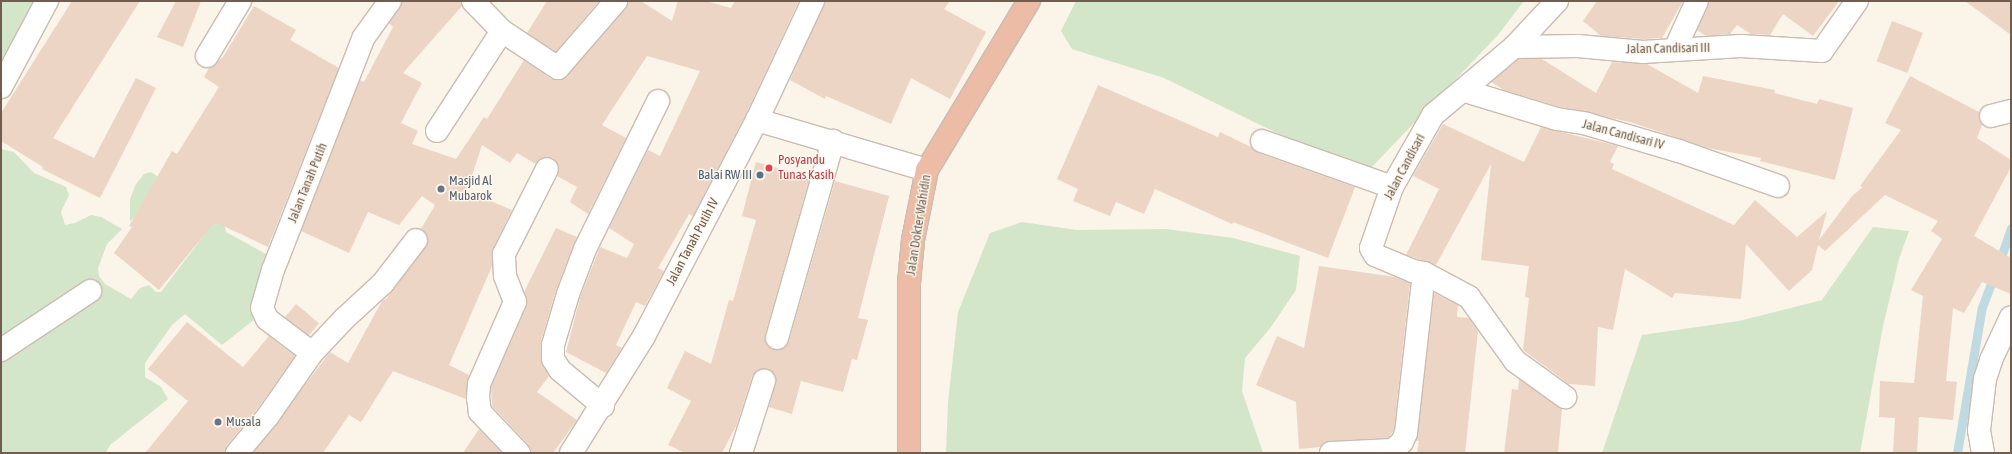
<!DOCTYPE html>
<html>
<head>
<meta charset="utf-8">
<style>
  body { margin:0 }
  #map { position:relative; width:2012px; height:454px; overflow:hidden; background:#faf4e9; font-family:"Asap Condensed",sans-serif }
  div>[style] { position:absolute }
  .green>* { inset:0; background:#d3e6c9 }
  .stream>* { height:9px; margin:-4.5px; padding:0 4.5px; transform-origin:4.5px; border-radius:4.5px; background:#bfdbe1 }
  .building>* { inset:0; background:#ecd5c4; transform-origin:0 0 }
  .roads { filter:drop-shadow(1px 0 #cbbcb0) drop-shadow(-1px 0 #cbbcb0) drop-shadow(0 1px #cbbcb0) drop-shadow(0 -1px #cbbcb0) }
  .street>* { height:22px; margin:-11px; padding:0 11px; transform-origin:11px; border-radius:11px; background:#fff }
  .highway>* { height:22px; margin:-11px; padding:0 11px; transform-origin:11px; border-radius:11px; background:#ecbca7 }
  .dots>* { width:11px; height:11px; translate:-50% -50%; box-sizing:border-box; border:2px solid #fdf8ef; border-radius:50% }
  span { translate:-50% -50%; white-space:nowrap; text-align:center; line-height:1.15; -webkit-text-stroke:3px #fdf8ef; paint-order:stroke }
  .street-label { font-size:13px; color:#715d4f }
  .health-label { font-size:13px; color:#be3a42 }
  .left { translate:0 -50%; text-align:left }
  .service-label { font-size:13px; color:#4e5e75 }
  .right { translate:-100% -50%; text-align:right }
  .worship-label { font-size:13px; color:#5b616d }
  .frame { position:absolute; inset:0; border:2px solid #715d4f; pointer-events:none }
</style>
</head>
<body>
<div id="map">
  <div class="green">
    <i style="clip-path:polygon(1px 1px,37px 1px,1px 60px)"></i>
    <i style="clip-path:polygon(1076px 1px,1524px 1px,1498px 35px,1370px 169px,1293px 141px,1164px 78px,1072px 49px,1061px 31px)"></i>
    <i style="clip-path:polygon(1px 149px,14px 152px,34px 173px,66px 187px,69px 195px,61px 212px,65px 225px,75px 223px,91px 215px,101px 217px,122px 229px,107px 244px,98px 268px,99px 276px,105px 284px,131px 299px,140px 288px,149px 285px,156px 292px,161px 292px,202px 238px,196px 232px,135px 217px,130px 221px,130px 199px,136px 184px,144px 174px,151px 172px,224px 223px,226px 232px,275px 259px,259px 316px,222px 345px,185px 314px,172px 325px,145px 363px,145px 377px,161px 387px,168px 399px,110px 445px,106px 453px,1px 453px)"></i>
    <i style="clip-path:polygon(1022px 222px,1077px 230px,1166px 229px,1233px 238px,1300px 256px,1296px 290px,1271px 327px,1245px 358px,1242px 391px,1263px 453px,946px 453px,948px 402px,958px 312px,990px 233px)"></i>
    <i style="clip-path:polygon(1873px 227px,1909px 231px,1899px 259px,1883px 326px,1860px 453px,1602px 453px,1642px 335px,1739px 321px,1822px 300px)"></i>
  </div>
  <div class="stream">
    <i style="left:1999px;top:263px;width:37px;rotate:-71deg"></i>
    <i style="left:1957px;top:453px;width:148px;rotate:-80.3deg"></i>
    <i style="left:1982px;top:307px;width:34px;rotate:-69deg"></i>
  </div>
  <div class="building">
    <i style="clip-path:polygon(72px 1px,140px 1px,53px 138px,94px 158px,136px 78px,156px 88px,100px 198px,42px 169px,43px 167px,1px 141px,1px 113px)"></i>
    <i style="clip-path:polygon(176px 1px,201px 1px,183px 47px,157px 37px)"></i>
    <i style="clip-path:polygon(402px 1px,461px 1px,462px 6px,403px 73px,422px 83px,401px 123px,418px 131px,412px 144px,456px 159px,484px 117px,487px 119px,524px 60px,551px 79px,563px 79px,625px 9px,628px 1px,641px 1px,672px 21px,678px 1px,706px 1px,731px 8px,735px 1px,799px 1px,746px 114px,693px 216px,689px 214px,658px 268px,664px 271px,645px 306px,636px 302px,616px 345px,622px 348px,606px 373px,566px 352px,580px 298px,600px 247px,627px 258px,634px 244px,609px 228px,648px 150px,660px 156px,700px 71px,647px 56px,602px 125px,626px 138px,588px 214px,570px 202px,577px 187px,557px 176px,559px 168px,553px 158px,541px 158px,536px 164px,517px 153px,510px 163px,482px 145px,467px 191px,512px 210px,493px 248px,492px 266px,449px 365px,469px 375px,466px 399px,393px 371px,361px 422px,349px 415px,323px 453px,253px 453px,330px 352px,348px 363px,382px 301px,387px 298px,428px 242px,427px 235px,421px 229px,435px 205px,422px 196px,399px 225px,368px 212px,349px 253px,301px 231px,360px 80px,364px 82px,393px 27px,389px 23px)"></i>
    <i style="clip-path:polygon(547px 1px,599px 1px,556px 52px,527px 33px)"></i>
    <i style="clip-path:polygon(825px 1px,950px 1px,944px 9px,986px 32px,950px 99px,911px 78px,891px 124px,826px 96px,825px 99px,790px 80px)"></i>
    <i style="clip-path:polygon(1597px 1px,1683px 1px,1662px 38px,1643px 39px,1601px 36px,1583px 21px)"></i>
    <i style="clip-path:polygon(1709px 1px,1839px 1px,1813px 36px,1783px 14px,1770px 35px,1751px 34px,1737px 25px,1730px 34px,1706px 36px,1697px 30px)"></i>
    <i style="clip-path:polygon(1965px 1px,2011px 1px,2011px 35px)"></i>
    <i style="clip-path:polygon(254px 6px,296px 30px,290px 40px,339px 68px,268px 247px,215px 222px,159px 290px,114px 253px,132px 227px,129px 226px,172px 151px,177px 154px,219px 87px,204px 77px,209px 68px,223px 57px)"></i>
    <i style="left:1892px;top:21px;width:33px;height:43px;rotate:21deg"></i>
    <i style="clip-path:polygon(1519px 59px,1542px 59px,1596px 93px,1612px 62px,1647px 64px,1698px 93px,1703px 76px,1775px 90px,1774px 93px,1817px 104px,1819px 99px,1853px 108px,1835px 180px,1760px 161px,1761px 158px,1708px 148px,1630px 122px,1560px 107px,1504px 90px,1491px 82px)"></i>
    <i style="clip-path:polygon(1910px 76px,1979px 112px,1979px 119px,1982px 125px,1977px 138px,2011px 160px,2011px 167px,1974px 236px,2011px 258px,2011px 294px,1982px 282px,1964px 313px,1953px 308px,1946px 381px,1957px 382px,1953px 420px,1919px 417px,1917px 453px,1893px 453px,1895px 418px,1879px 417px,1880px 381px,1914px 383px,1923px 296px,1911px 290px,1942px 239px,1931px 231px,1938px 221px,1885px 195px,1825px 251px,1818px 245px,1812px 270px,1789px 291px,1746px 244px,1741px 299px,1675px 293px,1672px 298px,1625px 269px,1613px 330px,1598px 327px,1595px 386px,1569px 384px,1523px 350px,1529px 298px,1525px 297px,1529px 266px,1481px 260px,1491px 164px,1436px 265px,1406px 255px,1439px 189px,1413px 176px,1443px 124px,1524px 162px,1541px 127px,1618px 146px,1610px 162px,1614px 164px,1612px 169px,1734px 225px,1755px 200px,1797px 237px,1827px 211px,1819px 240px,1852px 196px,1863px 187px,1860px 186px,1901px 130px,1885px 123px)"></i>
    <i style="clip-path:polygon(1098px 85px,1218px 137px,1220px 132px,1251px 147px,1258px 153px,1355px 187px,1328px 258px,1233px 222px,1232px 224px,1155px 189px,1144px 214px,1116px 202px,1110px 216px,1073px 201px,1078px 189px,1057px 179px)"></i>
    <i style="clip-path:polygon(756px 162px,810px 177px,765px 335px,768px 346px,780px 350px,789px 341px,835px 181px,889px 196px,858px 318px,868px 320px,857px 360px,852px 359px,843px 392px,801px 381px,792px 414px,769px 407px,776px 379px,768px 369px,761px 369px,752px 377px,737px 424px,722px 453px,685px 453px,668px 445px,691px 401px,667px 388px,685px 351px,711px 364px,729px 300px,733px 301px,756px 220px,742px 216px)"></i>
    <i style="clip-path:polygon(556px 228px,577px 237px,556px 290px,541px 341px,541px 359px,549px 376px,537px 392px,577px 420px,553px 453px,531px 453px,528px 444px,492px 406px,491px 387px,526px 307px,524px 292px)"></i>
    <i style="clip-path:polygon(1319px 266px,1395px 277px,1410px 283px,1394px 430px,1388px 438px,1330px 441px,1320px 447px,1299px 449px,1296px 402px,1256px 385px,1277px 336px,1304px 348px)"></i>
    <i style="clip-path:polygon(1434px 293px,1458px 305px,1457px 317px,1469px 318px,1478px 331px,1465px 453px,1417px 453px,1419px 441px,1416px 441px)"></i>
    <i style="left:296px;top:304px;width:30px;height:17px;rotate:40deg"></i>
    <i style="clip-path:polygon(187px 322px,243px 367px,269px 336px,295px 356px,258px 408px,227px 445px,225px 453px,145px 453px,188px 401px,148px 369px)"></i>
    <i style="clip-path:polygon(1519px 379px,1562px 409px,1558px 453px,1504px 453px,1512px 389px,1518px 390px)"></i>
    <i style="clip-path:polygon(479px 429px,502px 453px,463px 453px)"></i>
  </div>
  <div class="roads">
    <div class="street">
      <i style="left:473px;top:1px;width:42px;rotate:46deg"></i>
      <i style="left:502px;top:31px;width:67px;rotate:33.5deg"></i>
      <i style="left:558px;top:68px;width:89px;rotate:-49.1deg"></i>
      <i style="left:1514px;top:47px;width:64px;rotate:-0.9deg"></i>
      <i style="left:1578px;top:46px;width:65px;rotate:5.3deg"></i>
      <i style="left:1643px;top:52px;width:98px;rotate:-3.5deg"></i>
      <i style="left:1741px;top:46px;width:81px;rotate:3.5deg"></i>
      <i style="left:1822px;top:51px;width:61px;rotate:-55deg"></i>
      <i style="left:1675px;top:49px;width:53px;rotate:-65.4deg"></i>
      <i style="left:207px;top:56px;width:64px;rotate:-59deg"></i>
      <i style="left:1px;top:87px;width:98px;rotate:-61.9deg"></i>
      <i style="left:1465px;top:91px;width:96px;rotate:16.9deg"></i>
      <i style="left:1557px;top:119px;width:30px;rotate:9deg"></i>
      <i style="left:1587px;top:124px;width:96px;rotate:16.4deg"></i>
      <i style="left:1679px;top:151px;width:105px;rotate:19.5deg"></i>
      <i style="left:1991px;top:116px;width:21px;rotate:-14deg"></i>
      <i style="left:757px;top:120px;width:177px;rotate:16.4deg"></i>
      <i style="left:437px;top:131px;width:119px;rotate:-57deg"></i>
      <i style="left:1262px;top:141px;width:138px;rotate:19.5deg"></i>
      <i style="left:1424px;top:273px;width:51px;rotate:28.1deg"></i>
      <i style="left:1469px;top:297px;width:79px;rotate:54.3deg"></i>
      <i style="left:1515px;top:361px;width:62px;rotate:35.8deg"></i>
      <i style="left:777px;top:338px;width:205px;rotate:-74.1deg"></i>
      <i style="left:1px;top:350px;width:107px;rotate:-33.5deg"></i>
      <i style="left:312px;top:353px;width:56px;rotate:-142.9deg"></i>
      <i style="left:267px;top:319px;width:12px;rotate:-114deg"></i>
      <i style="left:262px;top:308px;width:40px;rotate:-74deg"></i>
      <i style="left:273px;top:270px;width:250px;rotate:-68.7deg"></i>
      <i style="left:364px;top:37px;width:44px;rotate:-54.2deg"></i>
      <i style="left:603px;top:406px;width:56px;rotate:-140.1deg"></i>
      <i style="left:560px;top:370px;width:13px;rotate:-122deg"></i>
      <i style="left:553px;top:359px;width:14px;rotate:-90deg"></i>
      <i style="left:553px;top:345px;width:53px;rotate:-73.6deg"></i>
      <i style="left:568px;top:294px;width:48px;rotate:-69.3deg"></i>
      <i style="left:585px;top:249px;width:165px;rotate:-63.7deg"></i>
      <i style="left:237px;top:453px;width:48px;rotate:-50deg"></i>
      <i style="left:268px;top:416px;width:77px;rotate:-55.1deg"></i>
      <i style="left:312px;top:353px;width:47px;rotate:-46.7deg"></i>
      <i style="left:344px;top:319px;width:53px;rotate:-42.7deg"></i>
      <i style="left:383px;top:283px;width:54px;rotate:-52.5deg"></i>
      <i style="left:519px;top:453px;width:57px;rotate:-133.6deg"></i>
      <i style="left:480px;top:412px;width:14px;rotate:-98deg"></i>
      <i style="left:478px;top:398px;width:14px;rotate:-86deg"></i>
      <i style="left:479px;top:384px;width:90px;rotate:-66.3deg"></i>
      <i style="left:515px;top:302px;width:28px;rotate:-111deg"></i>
      <i style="left:505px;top:276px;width:22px;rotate:-93deg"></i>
      <i style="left:504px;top:254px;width:95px;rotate:-63.2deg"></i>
      <i style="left:571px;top:453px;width:138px;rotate:-58deg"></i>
      <i style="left:644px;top:336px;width:244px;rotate:-62.4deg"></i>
      <i style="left:757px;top:120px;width:132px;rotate:-64.8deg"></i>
      <i style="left:741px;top:453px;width:76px;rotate:-72.3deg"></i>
      <i style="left:1331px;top:453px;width:62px;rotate:-2.8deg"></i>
      <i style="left:1393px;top:450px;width:12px;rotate:-42deg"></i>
      <i style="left:1402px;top:442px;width:10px;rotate:-66deg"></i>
      <i style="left:1406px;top:433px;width:161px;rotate:-83.6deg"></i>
      <i style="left:1424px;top:273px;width:11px;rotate:-170deg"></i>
      <i style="left:1413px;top:271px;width:41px;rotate:-157.2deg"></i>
      <i style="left:1375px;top:255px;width:8px;rotate:-120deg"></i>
      <i style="left:1371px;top:248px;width:65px;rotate:-71deg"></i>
      <i style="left:1392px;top:187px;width:83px;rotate:-60.3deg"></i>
      <i style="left:1433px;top:115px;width:106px;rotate:-40deg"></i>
      <i style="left:1514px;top:47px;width:63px;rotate:-46.9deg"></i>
      <i style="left:1983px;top:453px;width:23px;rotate:-100deg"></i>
      <i style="left:1979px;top:430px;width:51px;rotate:-83.3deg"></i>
      <i style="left:1985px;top:379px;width:20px;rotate:-72deg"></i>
      <i style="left:1991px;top:360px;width:47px;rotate:-65.1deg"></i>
    </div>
    <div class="highway">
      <i style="left:909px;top:453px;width:170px;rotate:-90deg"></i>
      <i style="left:909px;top:283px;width:43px;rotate:-84.7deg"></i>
      <i style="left:913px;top:240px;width:71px;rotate:-78.7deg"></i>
      <i style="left:927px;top:170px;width:197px;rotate:-58.9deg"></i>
    </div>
  </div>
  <div class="dots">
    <i style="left:769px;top:168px;background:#e0444e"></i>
    <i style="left:760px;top:175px;background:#5c6f8a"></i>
    <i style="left:441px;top:189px;background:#6b7280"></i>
    <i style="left:218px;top:422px;background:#6b7280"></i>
  </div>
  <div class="street-label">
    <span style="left:1668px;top:49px;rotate:-1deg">Jalan Candisari III</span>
    <span style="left:1623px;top:135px;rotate:15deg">Jalan Candisari IV</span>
    <span style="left:1405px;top:167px;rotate:-62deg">Jalan Candisari</span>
    <span style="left:308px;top:183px;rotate:-68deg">Jalan Tanah Putih</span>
    <span style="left:919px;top:225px;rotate:-81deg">Jalan Dokter Wahidin</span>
    <span style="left:693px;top:242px;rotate:-62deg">Jalan Tanah Putih IV</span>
  </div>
  <div class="health-label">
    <span class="left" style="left:778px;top:168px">Posyandu<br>Tunas Kasih</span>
  </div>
  <div class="service-label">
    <span class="right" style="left:752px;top:175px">Balai RW III</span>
  </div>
  <div class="worship-label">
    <span class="left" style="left:449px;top:189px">Masjid Al<br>Mubarok</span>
    <span class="left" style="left:226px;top:422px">Musala</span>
  </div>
  <div class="frame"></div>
</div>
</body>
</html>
